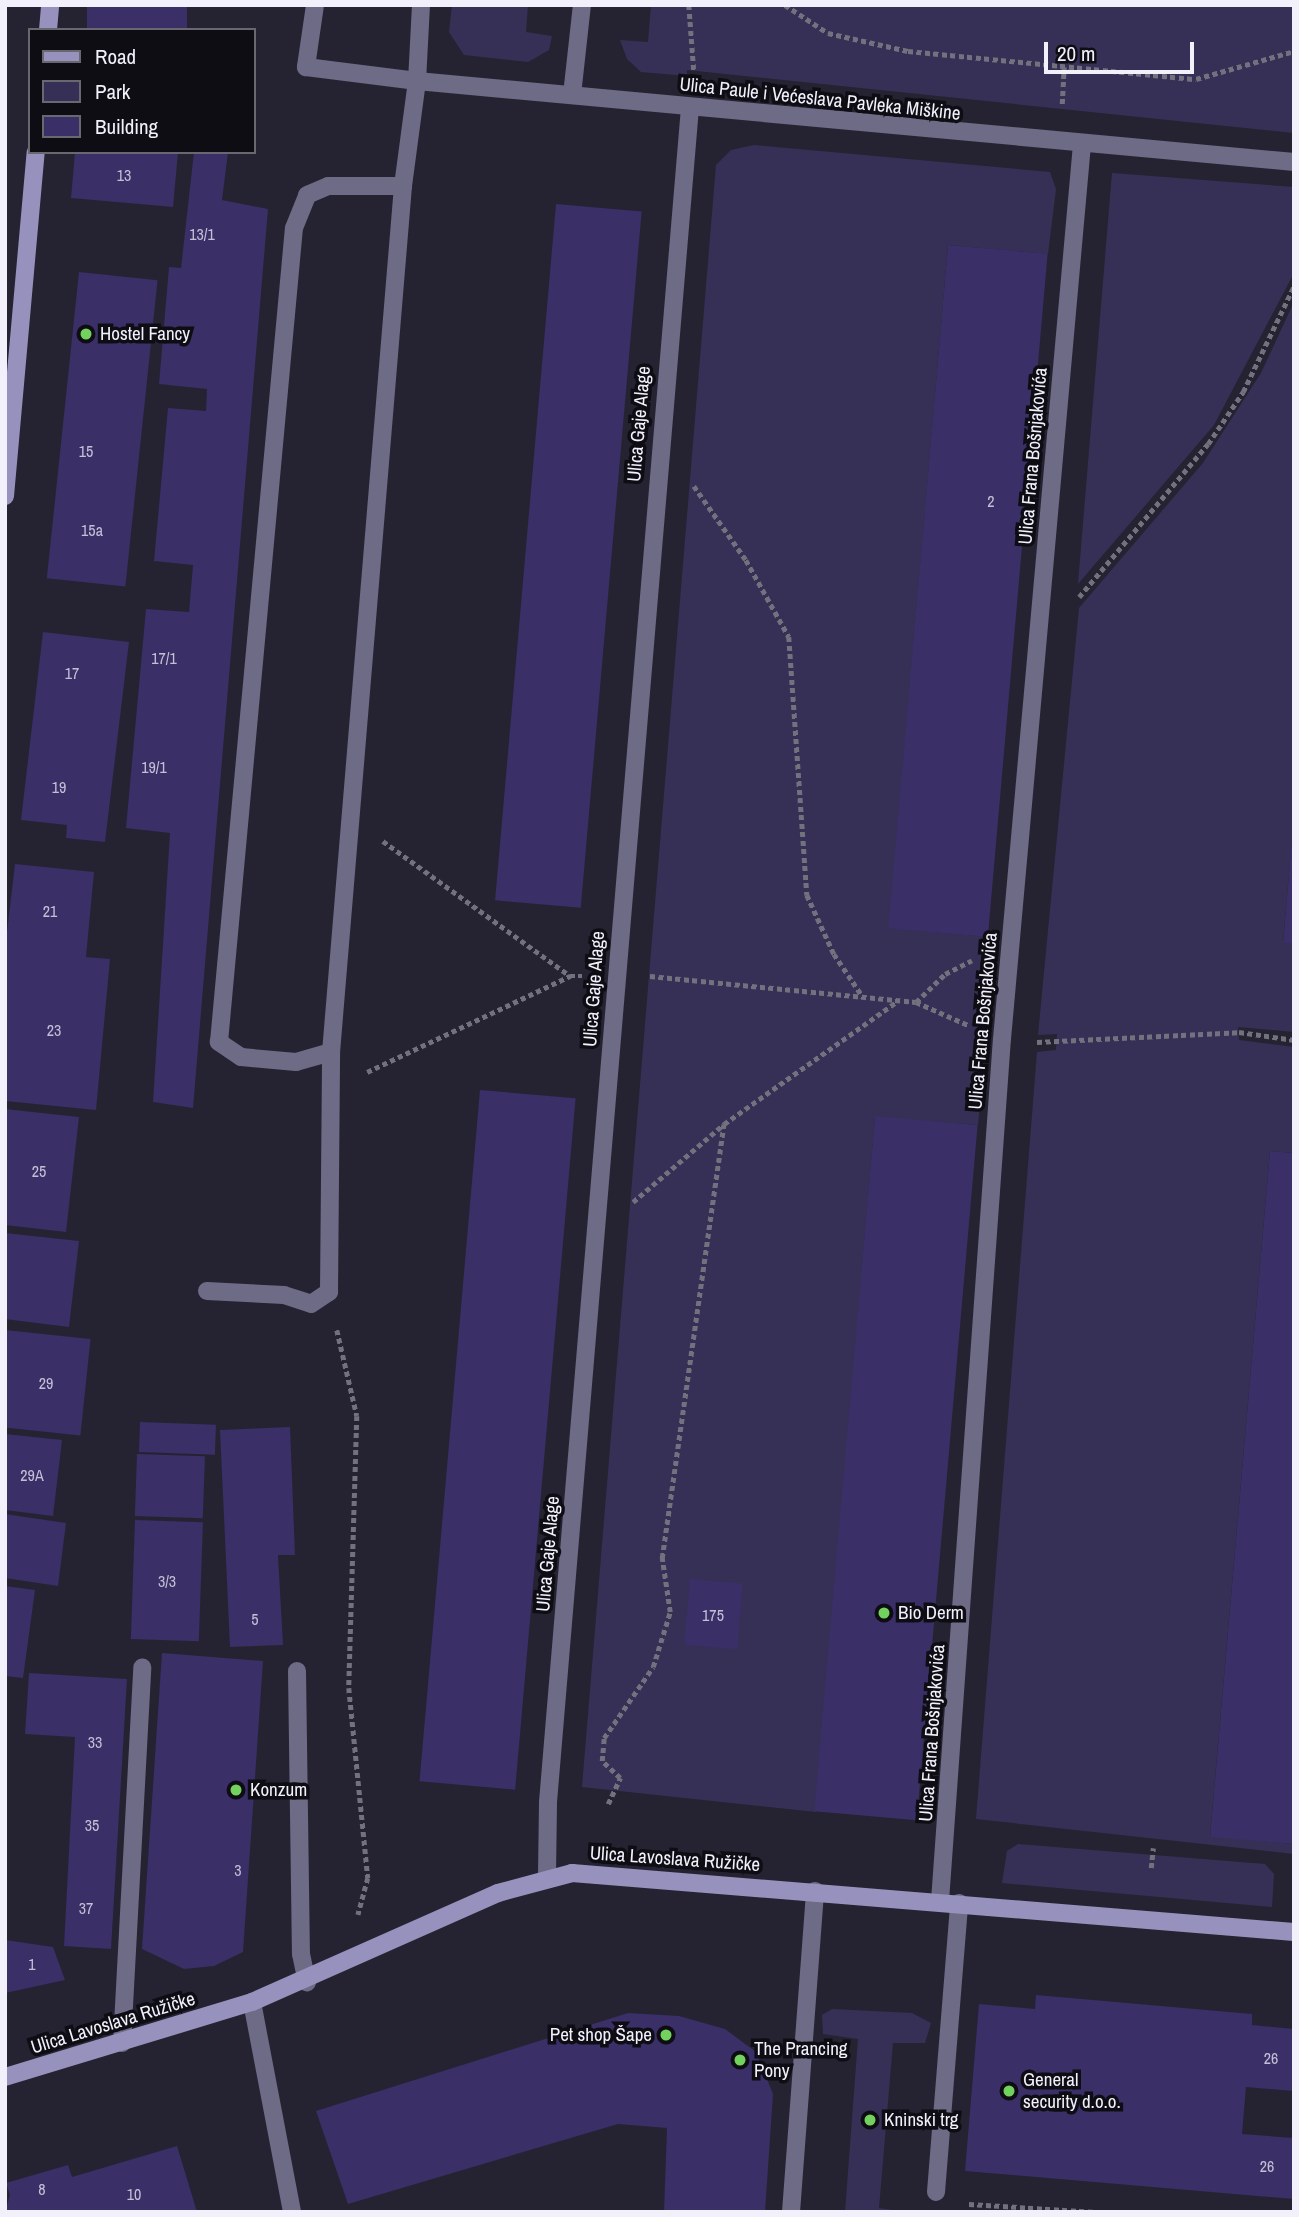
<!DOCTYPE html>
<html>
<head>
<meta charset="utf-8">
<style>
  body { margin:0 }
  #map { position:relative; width:1299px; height:2217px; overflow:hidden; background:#252332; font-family:"Archivo Narrow",sans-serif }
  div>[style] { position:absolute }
  .green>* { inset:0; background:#363057 }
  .building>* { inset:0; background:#3a2f66; transform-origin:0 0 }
  .path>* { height:4.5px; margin-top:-2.25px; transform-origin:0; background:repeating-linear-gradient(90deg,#72717e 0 5px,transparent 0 8.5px) }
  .lane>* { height:18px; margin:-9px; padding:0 9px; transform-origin:9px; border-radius:9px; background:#6e6b86 }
  .street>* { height:18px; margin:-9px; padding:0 9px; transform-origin:9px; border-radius:9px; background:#6e6b86 }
  .secondary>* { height:18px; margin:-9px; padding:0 9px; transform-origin:9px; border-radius:9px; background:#9792bd }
  .dots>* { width:19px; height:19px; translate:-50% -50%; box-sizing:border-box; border:4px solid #0e0d14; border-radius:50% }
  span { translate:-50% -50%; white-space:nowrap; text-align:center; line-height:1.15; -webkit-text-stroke:7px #0e0d14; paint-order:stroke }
  .number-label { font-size:16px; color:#c3c0d6 }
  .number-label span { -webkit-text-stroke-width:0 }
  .street-label { font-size:19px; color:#f1f0fb }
  .poi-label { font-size:19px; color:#f1f0fb }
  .left { translate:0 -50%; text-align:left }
  .right { translate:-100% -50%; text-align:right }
  .frame { position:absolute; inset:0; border:7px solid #f1f0fb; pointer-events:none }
  .legend { position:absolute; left:28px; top:28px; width:228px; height:126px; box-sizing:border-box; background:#0e0d14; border:2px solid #696870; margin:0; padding:9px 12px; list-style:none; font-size:21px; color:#f1f0fb }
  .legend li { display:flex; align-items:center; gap:14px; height:35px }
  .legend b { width:35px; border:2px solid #696870 }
  .scale { position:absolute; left:1044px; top:42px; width:150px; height:32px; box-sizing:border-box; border:4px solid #f1f0fb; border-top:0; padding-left:9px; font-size:21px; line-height:24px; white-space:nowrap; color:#f1f0fb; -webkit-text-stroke:5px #0e0d14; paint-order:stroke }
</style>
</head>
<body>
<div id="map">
  <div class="green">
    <i style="clip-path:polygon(452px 5px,528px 5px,526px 32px,552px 36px,549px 50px,528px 62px,464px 55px,449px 32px)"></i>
    <i style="clip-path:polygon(651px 5px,1294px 5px,1294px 133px,687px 70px,687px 76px,641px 72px,627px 59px,620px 40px,648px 42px)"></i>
    <i style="clip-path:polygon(754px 145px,1050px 172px,1056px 189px,1048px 254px,948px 245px,889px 928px,989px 937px,992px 969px,978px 1125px,875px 1117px,816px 1812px,582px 1787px,716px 165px,731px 150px)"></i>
    <i style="clip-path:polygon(1112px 173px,1294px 187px,1294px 273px,1214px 425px,1078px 584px)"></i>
    <i style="clip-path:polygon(1294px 302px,1294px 816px,1283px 942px,1294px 944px,1294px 1032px,1238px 1027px,1239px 1040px,1294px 1047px,1294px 1153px,1270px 1151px,1210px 1836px,1294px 1844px,1294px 1854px,976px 1819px,1037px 1052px,1056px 1050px,1057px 1034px,1038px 1035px,1079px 608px,1203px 463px,1261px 373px)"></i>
    <i style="clip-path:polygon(1018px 1844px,1265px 1864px,1274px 1874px,1272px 1907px,1002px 1883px,1007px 1851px)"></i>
    <i style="clip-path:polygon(832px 2009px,912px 2013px,931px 2023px,925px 2043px,893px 2043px,879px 2208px,907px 2212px,845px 2212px,858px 2039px,823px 2034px,822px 2015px)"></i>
  </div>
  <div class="building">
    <i style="left:87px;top:5px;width:100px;height:25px"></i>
    <i style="clip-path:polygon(75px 152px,178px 152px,173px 207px,71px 198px)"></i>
    <i style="clip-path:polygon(194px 152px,228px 152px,222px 200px,268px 209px,193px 1108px,153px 1102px,170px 833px,126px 828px,146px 609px,189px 612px,193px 565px,154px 561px,168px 408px,206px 411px,207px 389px,159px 384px,169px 267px,181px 268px)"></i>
    <i style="left:556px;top:204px;width:86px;height:699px;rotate:5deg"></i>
    <i style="left:948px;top:245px;width:100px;height:686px;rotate:5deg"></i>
    <i style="left:79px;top:272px;width:79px;height:308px;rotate:6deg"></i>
    <i style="clip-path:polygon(43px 632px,129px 642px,105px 842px,66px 838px,67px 825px,21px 820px)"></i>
    <i style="clip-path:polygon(1292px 838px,1294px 838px,1294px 944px,1283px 943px)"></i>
    <i style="clip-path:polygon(15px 864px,94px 872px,86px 957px,110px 959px,96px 1110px,5px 1101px,5px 949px)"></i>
    <i style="left:480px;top:1090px;width:96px;height:694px;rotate:5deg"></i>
    <i style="clip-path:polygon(5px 1109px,79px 1117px,66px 1232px,5px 1225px)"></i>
    <i style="left:875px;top:1116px;width:103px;height:698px;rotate:5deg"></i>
    <i style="clip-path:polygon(1270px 1151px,1294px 1153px,1294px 1844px,1210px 1837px)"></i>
    <i style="clip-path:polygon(5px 1233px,79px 1241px,69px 1327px,5px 1319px)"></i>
    <i style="left:5px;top:1330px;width:86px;height:97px;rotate:6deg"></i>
    <i style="left:140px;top:1422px;width:76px;height:30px;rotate:2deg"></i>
    <i style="clip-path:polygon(290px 1427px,295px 1555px,278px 1555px,283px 1645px,230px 1647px,220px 1430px)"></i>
    <i style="clip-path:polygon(5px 1434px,62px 1440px,53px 1516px,5px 1510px)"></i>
    <i style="left:137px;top:1454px;width:68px;height:62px;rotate:2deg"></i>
    <i style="clip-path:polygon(5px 1514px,66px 1523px,58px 1586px,5px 1578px)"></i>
    <i style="left:135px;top:1520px;width:68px;height:119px;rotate:2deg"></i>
    <i style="left:690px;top:1579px;width:53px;height:66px;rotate:5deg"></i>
    <i style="clip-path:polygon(5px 1586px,35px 1590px,23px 1678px,5px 1676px)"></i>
    <i style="clip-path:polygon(162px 1653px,263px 1661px,243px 1952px,214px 1966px,184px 1969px,142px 1949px)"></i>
    <i style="clip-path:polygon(29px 1673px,127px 1679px,111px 1949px,64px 1946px,75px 1737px,25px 1734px)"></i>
    <i style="clip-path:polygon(5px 1940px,53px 1947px,65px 1980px,5px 1993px)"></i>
    <i style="clip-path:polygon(1036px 1995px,1252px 2014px,1252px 2025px,1294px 2029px,1294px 2091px,1246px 2087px,1242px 2134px,1294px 2138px,1294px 2199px,965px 2171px,979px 2004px,1035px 2009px)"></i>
    <i style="clip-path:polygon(628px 2013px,679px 2016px,725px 2029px,756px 2052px,773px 2094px,765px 2212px,664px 2212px,667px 2128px,618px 2124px,348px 2204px,316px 2111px)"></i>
    <i style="clip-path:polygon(177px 2146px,197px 2212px,5px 2212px,10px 2195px,6px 2183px,68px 2165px,72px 2177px)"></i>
  </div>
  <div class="path">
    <i style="left:689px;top:5px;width:66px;rotate:85.7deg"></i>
    <i style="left:785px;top:5px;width:51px;rotate:33.1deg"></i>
    <i style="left:828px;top:33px;width:82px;rotate:12.7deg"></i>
    <i style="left:908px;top:51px;width:289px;rotate:5.6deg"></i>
    <i style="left:1196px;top:79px;width:102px;rotate:-15.9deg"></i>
    <i style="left:1062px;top:104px;width:37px;rotate:-87deg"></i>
    <i style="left:694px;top:486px;width:90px;rotate:54.9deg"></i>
    <i style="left:746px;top:560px;width:88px;rotate:60.8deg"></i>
    <i style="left:789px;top:637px;width:259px;rotate:86deg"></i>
    <i style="left:807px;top:895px;width:65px;rotate:65.4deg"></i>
    <i style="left:834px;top:954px;width:52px;rotate:56deg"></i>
    <i style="left:1079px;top:597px;width:200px;rotate:-49.9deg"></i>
    <i style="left:1208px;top:444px;width:63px;rotate:-56.1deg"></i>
    <i style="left:1243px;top:392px;width:118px;rotate:-64.3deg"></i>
    <i style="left:383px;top:841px;width:231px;rotate:35.8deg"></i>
    <i style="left:650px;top:976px;width:267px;rotate:5.6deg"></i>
    <i style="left:916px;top:1002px;width:57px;rotate:23.9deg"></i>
    <i style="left:916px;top:1002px;width:40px;rotate:-44deg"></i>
    <i style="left:945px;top:974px;width:30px;rotate:-27deg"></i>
    <i style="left:1037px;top:1042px;width:202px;rotate:-2.8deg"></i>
    <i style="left:1239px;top:1032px;width:56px;rotate:8.3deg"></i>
    <i style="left:367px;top:1072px;width:225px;rotate:-25.3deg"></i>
    <i style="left:570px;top:976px;width:12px"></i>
    <i style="left:633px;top:1202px;width:120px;rotate:-40.6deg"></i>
    <i style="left:724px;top:1124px;width:211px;rotate:-35.3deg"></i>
    <i style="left:337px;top:1330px;width:88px;rotate:76.9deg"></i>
    <i style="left:357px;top:1416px;width:272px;rotate:91.7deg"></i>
    <i style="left:349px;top:1688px;width:191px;rotate:84.3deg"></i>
    <i style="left:368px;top:1878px;width:38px;rotate:105deg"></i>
    <i style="left:608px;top:1804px;width:29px;rotate:-65deg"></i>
    <i style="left:620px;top:1778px;width:25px;rotate:-137deg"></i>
    <i style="left:602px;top:1761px;width:23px;rotate:-85deg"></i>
    <i style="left:604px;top:1738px;width:86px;rotate:-55.4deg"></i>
    <i style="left:653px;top:1667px;width:58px;rotate:-72.8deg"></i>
    <i style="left:670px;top:1612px;width:55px;rotate:-98.4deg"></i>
    <i style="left:662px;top:1558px;width:438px;rotate:-81.9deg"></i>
    <i style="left:1151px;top:1868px;width:20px;rotate:-84deg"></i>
    <i style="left:969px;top:2204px;width:128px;rotate:3.6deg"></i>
  </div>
  <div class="lane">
    <i style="left:315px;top:5px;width:63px;rotate:98.3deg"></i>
    <i style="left:306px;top:67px;width:112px;rotate:7.2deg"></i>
    <i style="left:417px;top:81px;width:106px;rotate:97.6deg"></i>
    <i style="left:403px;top:186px;width:869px;rotate:94.75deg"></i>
    <i style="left:331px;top:1052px;width:36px;rotate:164deg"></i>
    <i style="left:296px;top:1062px;width:55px;rotate:-174.8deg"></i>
    <i style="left:241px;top:1057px;width:27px;rotate:-146deg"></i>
    <i style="left:219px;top:1042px;width:817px;rotate:-84.74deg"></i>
    <i style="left:294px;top:228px;width:35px;rotate:-68deg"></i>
    <i style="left:307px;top:195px;width:23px;rotate:-23deg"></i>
    <i style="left:328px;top:186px;width:75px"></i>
    <i style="left:572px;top:95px;width:91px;rotate:-83.7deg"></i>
    <i style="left:207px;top:1291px;width:77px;rotate:3deg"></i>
    <i style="left:284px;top:1295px;width:28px;rotate:18deg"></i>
    <i style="left:311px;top:1304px;width:22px;rotate:-34deg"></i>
    <i style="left:329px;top:1292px;width:240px;rotate:-89.5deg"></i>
    <i style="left:297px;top:1671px;width:283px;rotate:89.2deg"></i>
    <i style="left:301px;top:1954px;width:29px;rotate:78deg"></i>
    <i style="left:252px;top:2002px;width:214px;rotate:79.2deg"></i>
    <i style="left:122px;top:2043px;width:376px;rotate:-86.9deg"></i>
    <i style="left:936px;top:2192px;width:290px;rotate:-85.4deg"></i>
  </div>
  <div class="street">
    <i style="left:421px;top:5px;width:76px;rotate:93deg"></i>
    <i style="left:417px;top:81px;width:881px;rotate:5.28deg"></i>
    <i style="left:547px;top:1875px;width:73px;rotate:-89.2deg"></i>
    <i style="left:548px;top:1802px;width:1701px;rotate:-85.21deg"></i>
    <i style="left:940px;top:1901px;width:864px;rotate:-85.89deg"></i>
    <i style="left:1002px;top:1039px;width:898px;rotate:-84.89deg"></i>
    <i style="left:791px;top:2212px;width:322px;rotate:-85.7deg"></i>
  </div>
  <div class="secondary">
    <i style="left:48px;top:30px;width:25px;rotate:-85deg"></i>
    <i style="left:5px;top:496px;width:345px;rotate:-84.9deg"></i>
    <i style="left:5px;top:2077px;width:258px;rotate:-16.9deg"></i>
    <i style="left:252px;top:2002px;width:269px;rotate:-23.9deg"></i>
    <i style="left:498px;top:1893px;width:77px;rotate:-15.1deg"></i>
    <i style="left:572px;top:1873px;width:724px;rotate:4.67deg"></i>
  </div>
  <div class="dots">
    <i style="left:86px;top:334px;background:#73d25d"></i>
    <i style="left:884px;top:1613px;background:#73d25d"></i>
    <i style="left:236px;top:1790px;background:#73d25d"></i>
    <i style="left:666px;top:2035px;background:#73d25d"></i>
    <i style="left:740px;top:2060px;background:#73d25d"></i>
    <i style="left:1009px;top:2091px;background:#73d25d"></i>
    <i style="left:870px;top:2120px;background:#73d25d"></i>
  </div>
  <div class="number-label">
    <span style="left:124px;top:175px">13</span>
    <span style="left:202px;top:234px">13/1</span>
    <span style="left:86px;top:451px">15</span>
    <span style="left:991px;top:501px">2</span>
    <span style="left:92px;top:530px">15a</span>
    <span style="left:164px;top:658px">17/1</span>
    <span style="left:72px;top:673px">17</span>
    <span style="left:154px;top:767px">19/1</span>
    <span style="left:59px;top:787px">19</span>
    <span style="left:50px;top:911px">21</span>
    <span style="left:54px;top:1030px">23</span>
    <span style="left:39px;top:1171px">25</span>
    <span style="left:46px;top:1383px">29</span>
    <span style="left:32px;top:1475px">29A</span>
    <span style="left:167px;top:1581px">3/3</span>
    <span style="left:713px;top:1615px">175</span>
    <span style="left:255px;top:1619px">5</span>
    <span style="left:95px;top:1742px">33</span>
    <span style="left:92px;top:1825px">35</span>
    <span style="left:238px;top:1870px">3</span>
    <span style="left:86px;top:1908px">37</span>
    <span style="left:32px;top:1964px">1</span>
    <span style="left:1271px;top:2058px">26</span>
    <span style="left:1267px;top:2166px">26</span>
    <span style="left:42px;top:2189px">8</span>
    <span style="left:134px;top:2194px">10</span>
  </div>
  <div class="street-label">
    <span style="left:820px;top:99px;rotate:6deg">Ulica Paule i Većeslava Pavleka Miškine</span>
    <span style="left:639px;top:424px;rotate:-85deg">Ulica Gaje Alage</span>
    <span style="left:1033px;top:456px;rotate:-85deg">Ulica Frana Bošnjakovića</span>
    <span style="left:594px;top:989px;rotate:-86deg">Ulica Gaje Alage</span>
    <span style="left:983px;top:1021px;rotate:-85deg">Ulica Frana Bošnjakovića</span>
    <span style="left:548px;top:1554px;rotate:-85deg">Ulica Gaje Alage</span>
    <span style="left:932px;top:1733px;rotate:-86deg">Ulica Frana Bošnjakovića</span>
    <span style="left:675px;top:1859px;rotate:4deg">Ulica Lavoslava Ružičke</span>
    <span style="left:113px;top:2023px;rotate:-17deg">Ulica Lavoslava Ružičke</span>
  </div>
  <div class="poi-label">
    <span class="left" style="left:100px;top:334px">Hostel Fancy</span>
    <span class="left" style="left:898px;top:1613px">Bio Derm</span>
    <span class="left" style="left:250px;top:1790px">Konzum</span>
    <span class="right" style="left:652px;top:2035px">Pet shop Šape</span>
    <span class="left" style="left:754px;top:2060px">The Prancing<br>Pony</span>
    <span class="left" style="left:1023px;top:2091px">General<br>security d.o.o.</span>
    <span class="left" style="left:884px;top:2120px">Kninski trg</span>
  </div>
  <div class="frame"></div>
  <ul class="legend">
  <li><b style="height:9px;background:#9792bd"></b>Road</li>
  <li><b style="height:19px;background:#363057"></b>Park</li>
  <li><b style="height:19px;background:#3a2f66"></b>Building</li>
  </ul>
  <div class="scale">20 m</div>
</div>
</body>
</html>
